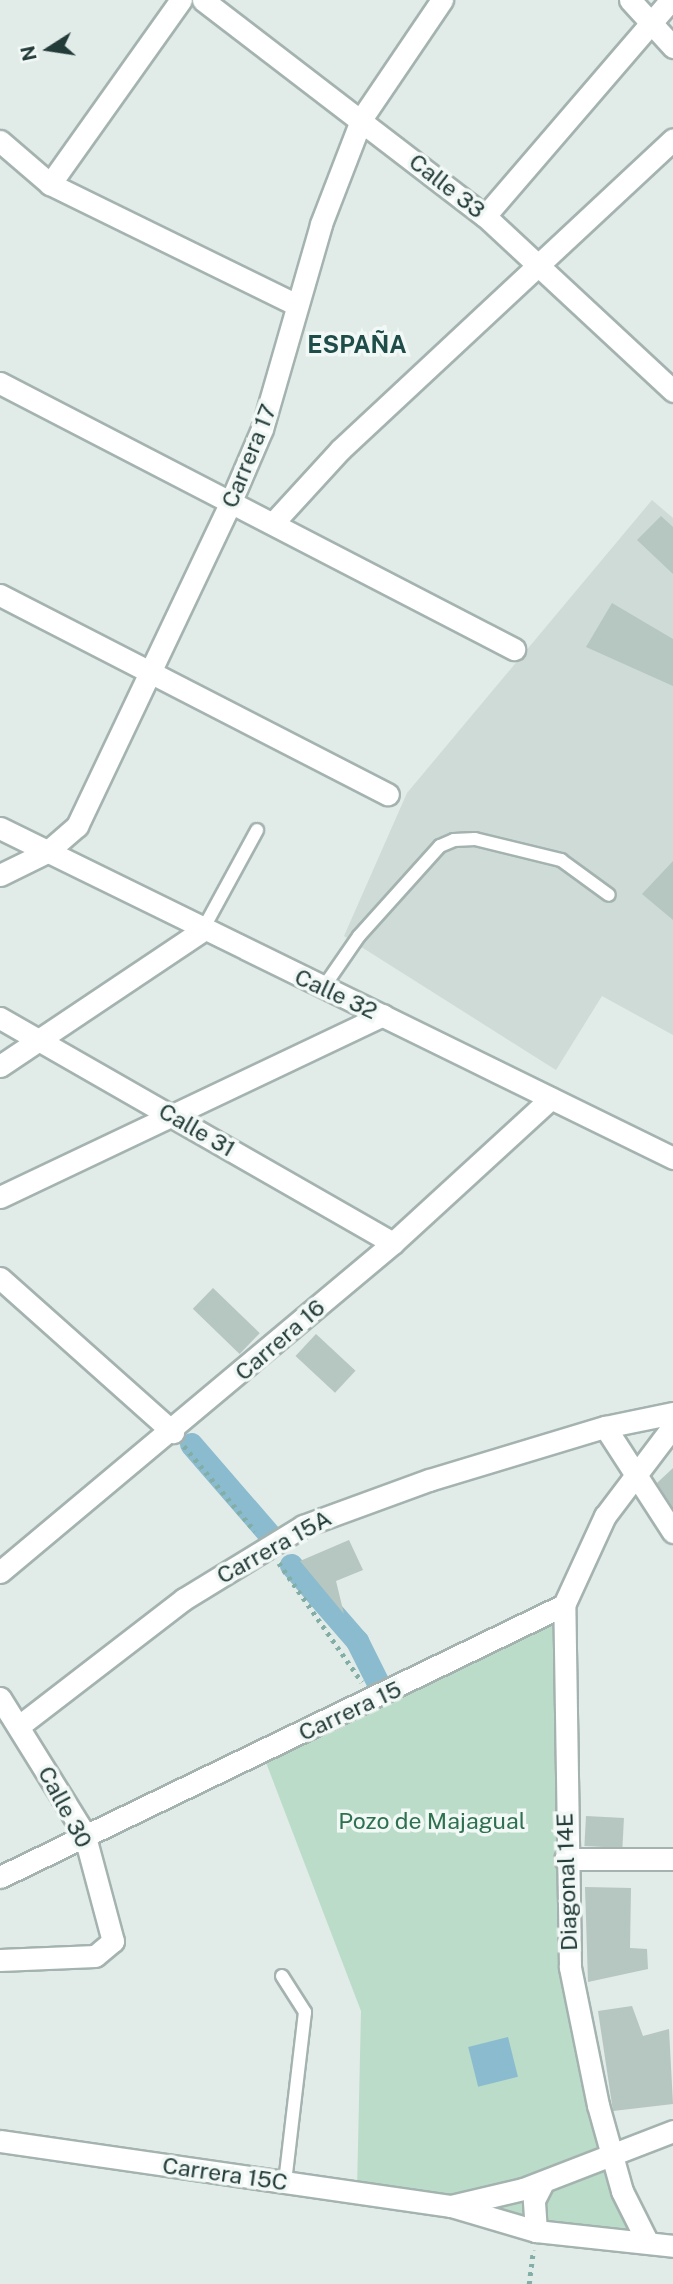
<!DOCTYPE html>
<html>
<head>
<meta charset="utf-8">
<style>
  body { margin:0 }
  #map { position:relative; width:673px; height:2284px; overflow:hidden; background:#e1ebe8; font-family:"Public Sans",sans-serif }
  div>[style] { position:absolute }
  .built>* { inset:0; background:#cfdbd7 }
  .green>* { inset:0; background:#badcc8 }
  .water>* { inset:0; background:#8abbcf; transform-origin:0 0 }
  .canal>* { height:23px; margin:-11.5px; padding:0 11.5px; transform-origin:11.5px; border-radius:11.5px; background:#8abbcf }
  .building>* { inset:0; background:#b6c6c1; transform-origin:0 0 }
  .path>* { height:4.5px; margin-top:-2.25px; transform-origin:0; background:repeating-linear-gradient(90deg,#82aea6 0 3.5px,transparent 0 8.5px) }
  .roads { filter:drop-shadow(2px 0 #a4b3b0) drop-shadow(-2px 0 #a4b3b0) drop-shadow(0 2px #a4b3b0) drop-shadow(0 -2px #a4b3b0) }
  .service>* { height:12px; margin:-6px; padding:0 6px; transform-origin:6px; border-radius:6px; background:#fff }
  .minor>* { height:21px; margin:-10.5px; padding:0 10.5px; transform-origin:10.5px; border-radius:10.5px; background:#fff }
  .tertiary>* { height:21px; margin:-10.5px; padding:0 10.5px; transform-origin:10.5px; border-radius:10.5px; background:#fff }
  .secondary>* { height:21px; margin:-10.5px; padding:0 10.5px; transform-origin:10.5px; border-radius:10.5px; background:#fff }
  span { translate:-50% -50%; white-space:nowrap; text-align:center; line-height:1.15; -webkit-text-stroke:7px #f1f8f5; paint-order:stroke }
  .street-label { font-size:23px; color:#223b38 }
  .park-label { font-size:23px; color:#2d7150 }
  .neighbourhood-label { font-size:24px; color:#1e4c48; font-weight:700 }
  .north { position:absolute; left:14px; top:14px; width:70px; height:70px; -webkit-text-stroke:5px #f1f8f5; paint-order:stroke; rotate:258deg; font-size:19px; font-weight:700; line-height:28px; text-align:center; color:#223b38 }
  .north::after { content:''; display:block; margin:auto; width:24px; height:32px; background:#223b38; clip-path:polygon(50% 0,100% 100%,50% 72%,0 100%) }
</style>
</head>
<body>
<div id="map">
  <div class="built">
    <i style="clip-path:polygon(652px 500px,673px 518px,673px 1035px,602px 996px,556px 1070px,344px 936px,407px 793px)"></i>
  </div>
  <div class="green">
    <i style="clip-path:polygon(573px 1603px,580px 2034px,647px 2241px,357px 2192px,361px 2011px,262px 1752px)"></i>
  </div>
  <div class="water">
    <i style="left:508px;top:2037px;width:41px;height:41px;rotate:76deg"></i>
  </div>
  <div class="canal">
    <i style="left:191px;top:1444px;width:119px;rotate:49.1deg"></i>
    <i style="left:291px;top:1565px;width:101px;rotate:49deg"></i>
    <i style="left:357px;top:1641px;width:47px;rotate:63.4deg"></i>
  </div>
  <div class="building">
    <i style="clip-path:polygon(661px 516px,673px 527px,673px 574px,637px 540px)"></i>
    <i style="clip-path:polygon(612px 603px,673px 639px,673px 686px,586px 647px)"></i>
    <i style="clip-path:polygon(673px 861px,673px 920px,642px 894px)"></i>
    <i style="left:213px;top:1288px;width:65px;height:29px;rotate:44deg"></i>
    <i style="left:316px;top:1334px;width:54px;height:30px;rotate:43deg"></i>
    <i style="clip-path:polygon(673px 1468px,673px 1508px,657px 1483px)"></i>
    <i style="clip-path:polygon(349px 1540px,363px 1570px,336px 1581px,344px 1614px,300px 1561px)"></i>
    <i style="left:586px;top:1816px;width:38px;height:30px;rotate:3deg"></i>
    <i style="clip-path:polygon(585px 1887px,631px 1888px,630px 1948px,647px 1949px,648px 1969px,588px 1982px)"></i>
    <i style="clip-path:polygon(632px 2006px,643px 2036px,669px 2029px,673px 2104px,613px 2111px,598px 2011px)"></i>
  </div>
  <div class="path">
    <i style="left:184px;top:1446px;width:111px;rotate:50.1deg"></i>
    <i style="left:279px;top:1563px;width:145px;rotate:55.1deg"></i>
    <i style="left:529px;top:2284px;width:34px;rotate:-83deg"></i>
  </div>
  <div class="roads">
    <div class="service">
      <i style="left:202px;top:931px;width:115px;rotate:-61.4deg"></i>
      <i style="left:323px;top:988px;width:63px;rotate:-55.3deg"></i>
      <i style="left:359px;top:936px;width:121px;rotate:-48deg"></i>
      <i style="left:440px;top:846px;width:15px;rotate:-23deg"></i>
      <i style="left:454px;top:840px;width:21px;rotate:-3deg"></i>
      <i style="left:475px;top:839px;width:89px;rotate:13.7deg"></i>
      <i style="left:561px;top:860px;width:59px;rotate:36.1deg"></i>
      <i style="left:282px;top:1976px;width:43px;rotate:57.4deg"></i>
      <i style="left:305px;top:2012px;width:172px;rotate:96.7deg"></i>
    </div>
    <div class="minor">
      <i style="left:203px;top:0;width:355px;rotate:37.5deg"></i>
      <i style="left:485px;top:216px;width:257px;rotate:42.9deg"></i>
      <i style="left:630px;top:0;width:64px;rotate:47.5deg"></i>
      <i style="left:0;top:141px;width:66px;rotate:40.7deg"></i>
      <i style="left:50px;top:184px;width:275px;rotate:26.1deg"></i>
      <i style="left:50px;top:184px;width:226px;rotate:-54.6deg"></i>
      <i style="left:485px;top:216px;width:285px;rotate:-49.3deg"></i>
      <i style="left:0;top:383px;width:579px;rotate:27.36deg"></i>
      <i style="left:274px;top:522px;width:99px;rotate:-47.5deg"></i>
      <i style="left:341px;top:449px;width:454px;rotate:-43deg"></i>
      <i style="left:0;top:595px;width:436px;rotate:27.2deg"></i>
      <i style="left:0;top:1018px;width:453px;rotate:29.8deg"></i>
      <i style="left:0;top:1066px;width:243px;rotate:-33.8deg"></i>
      <i style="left:0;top:1197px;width:424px;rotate:-25.4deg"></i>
      <i style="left:0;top:1278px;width:232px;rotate:41.7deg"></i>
      <i style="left:605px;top:1427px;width:125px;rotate:57.1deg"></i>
      <i style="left:0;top:1572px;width:513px;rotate:-39.93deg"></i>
      <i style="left:393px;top:1243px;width:214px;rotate:-42.5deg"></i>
      <i style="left:0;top:1698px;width:159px;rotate:58.1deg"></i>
      <i style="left:84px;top:1833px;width:112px;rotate:75deg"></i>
      <i style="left:113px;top:1941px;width:23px;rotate:140deg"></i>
      <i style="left:95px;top:1956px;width:95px;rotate:177.6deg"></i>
      <i style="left:19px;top:1726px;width:208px;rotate:-37.6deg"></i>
      <i style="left:184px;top:1599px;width:140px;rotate:-31.5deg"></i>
      <i style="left:303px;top:1526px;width:134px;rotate:-20.1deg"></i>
      <i style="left:429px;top:1480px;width:184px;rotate:-16.8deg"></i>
      <i style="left:605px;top:1427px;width:69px;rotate:-11.6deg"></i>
      <i style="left:565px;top:1859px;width:108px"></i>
      <i style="left:0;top:1877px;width:626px;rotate:-25.75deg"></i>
    </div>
    <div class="tertiary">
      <i style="left:47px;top:852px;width:40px;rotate:-41deg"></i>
      <i style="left:77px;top:826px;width:360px;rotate:-64.6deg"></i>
      <i style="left:231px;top:501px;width:78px;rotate:-66.7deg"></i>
      <i style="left:262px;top:429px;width:213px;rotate:-73.9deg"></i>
      <i style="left:321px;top:224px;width:114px;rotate:-68.9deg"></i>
      <i style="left:362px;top:118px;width:143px;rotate:-55.9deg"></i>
      <i style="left:0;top:2141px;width:456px;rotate:8.2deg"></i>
      <i style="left:451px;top:2206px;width:89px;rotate:16.4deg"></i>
      <i style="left:536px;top:2231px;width:138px;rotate:6.2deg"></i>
      <i style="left:451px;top:2206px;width:74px;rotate:-13.3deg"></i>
      <i style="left:523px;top:2189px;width:161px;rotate:-21.1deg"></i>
      <i style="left:536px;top:2231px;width:31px;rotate:-94deg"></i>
      <i style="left:534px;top:2200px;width:20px;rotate:-63deg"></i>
      <i style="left:647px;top:2241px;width:56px;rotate:-116.6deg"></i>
      <i style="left:622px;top:2191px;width:89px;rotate:-105.6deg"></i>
      <i style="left:598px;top:2105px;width:141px;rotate:-101.5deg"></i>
      <i style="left:570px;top:1967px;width:362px;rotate:-90.9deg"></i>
      <i style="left:564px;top:1605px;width:98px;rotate:-65.3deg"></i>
      <i style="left:605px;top:1516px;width:113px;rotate:-52.9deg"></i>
    </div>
    <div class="secondary">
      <i style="left:0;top:828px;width:750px;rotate:26.12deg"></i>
      <i style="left:0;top:875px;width:52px;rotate:-26.1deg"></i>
    </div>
  </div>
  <div class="street-label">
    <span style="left:447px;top:186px;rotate:38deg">Calle 33</span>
    <span style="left:249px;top:456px;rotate:-68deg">Carrera 17</span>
    <span style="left:336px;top:994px;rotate:25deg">Calle 32</span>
    <span style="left:197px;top:1130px;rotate:30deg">Calle 31</span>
    <span style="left:280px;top:1340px;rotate:-41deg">Carrera 16</span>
    <span style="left:274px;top:1547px;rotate:-29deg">Carrera 15A</span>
    <span style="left:350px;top:1711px;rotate:-25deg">Carrera 15</span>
    <span style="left:65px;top:1807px;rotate:62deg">Calle 30</span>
    <span style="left:567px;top:1882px;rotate:-92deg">Diagonal 14E</span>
    <span style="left:225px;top:2174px;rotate:8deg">Carrera 15C</span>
  </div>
  <div class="park-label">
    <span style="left:432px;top:1821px">Pozo de Majagual</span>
  </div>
  <div class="neighbourhood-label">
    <span style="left:357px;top:345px">ESPAÑA</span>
  </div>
  <div class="north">N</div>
</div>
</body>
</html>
